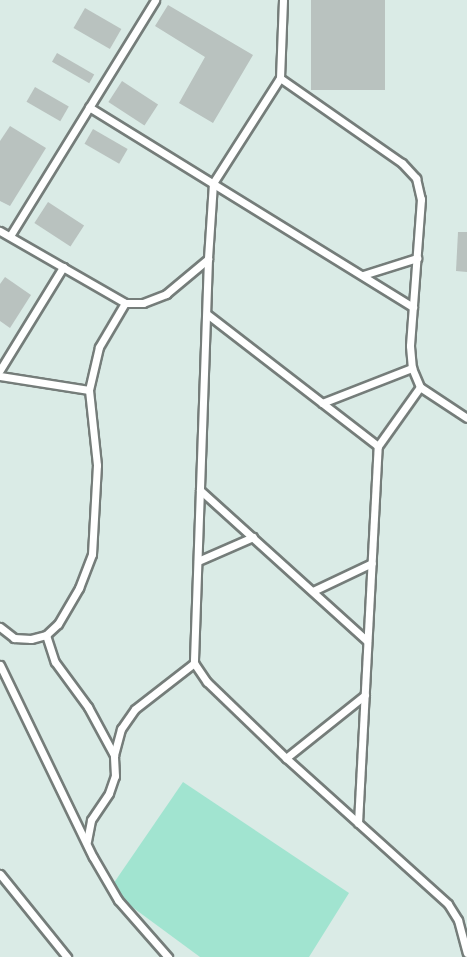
<!DOCTYPE html>
<html>
<head>
<meta charset="utf-8">
<style>
  body { margin:0 }
  #map { position:relative; width:467px; height:957px; overflow:hidden; background:#eef7f4; font-family:"IBM Plex Sans",sans-serif }
  div>[style] { position:absolute }
  .built>* { inset:0; background:#daebe6; transform-origin:0 0 }
  .green>* { inset:0; background:#a1e4d0 }
  .building>* { inset:0; background:#b9c2bf; transform-origin:0 0 }
  .roads { filter:drop-shadow(2px 0 #757d7a) drop-shadow(-2px 0 #757d7a) drop-shadow(0 2px #757d7a) drop-shadow(0 -2px #757d7a) }
  .lane>* { height:7px; margin:-3.5px; padding:0 3.5px; transform-origin:3.5px; border-radius:3.5px; background:#fff }
  span { translate:-50% -50%; white-space:nowrap; text-align:center; line-height:1.15; -webkit-text-stroke:4.5px #fff; paint-order:stroke }
</style>
</head>
<body>
<div id="map">
  <div class="built">
    <i style="left:0;top:0;width:467px;height:957px"></i>
  </div>
  <div class="green">
    <i style="clip-path:polygon(183px 782px,349px 893px,309px 957px,200px 957px,109px 890px)"></i>
  </div>
  <div class="building">
    <i style="left:311px;top:0;width:74px;height:90px"></i>
    <i style="clip-path:polygon(168px 5px,253px 55px,213px 123px,179px 103px,205px 57px,155px 26px)"></i>
    <i style="left:85px;top:8px;width:42px;height:23px;rotate:30deg"></i>
    <i style="left:57px;top:53px;width:43px;height:10px;rotate:30deg"></i>
    <i style="left:122px;top:81px;width:43px;height:25px;rotate:33deg"></i>
    <i style="left:35px;top:87px;width:39px;height:17px;rotate:30deg"></i>
    <i style="clip-path:polygon(10px 126px,46px 148px,10px 206px,0 201px,0 141px)"></i>
    <i style="left:93px;top:129px;width:40px;height:17px;rotate:30deg"></i>
    <i style="left:48px;top:202px;width:43px;height:25px;rotate:33deg"></i>
    <i style="clip-path:polygon(458px 232px,467px 232px,467px 272px,456px 271px)"></i>
    <i style="clip-path:polygon(5px 277px,31px 295px,10px 328px,0 321px,0 284px)"></i>
  </div>
  <div class="roads">
    <div class="lane">
      <i style="left:283px;top:0;width:78px;rotate:92.2deg"></i>
      <i style="left:280px;top:78px;width:125px;rotate:122.5deg"></i>
      <i style="left:213px;top:183px;width:76px;rotate:93.8deg"></i>
      <i style="left:208px;top:259px;width:404px;rotate:92deg"></i>
      <i style="left:194px;top:663px;width:23px;rotate:56deg"></i>
      <i style="left:207px;top:682px;width:110px;rotate:43.9deg"></i>
      <i style="left:286px;top:758px;width:218px;rotate:42deg"></i>
      <i style="left:448px;top:904px;width:19px;rotate:58deg"></i>
      <i style="left:458px;top:920px;width:34px;rotate:75deg"></i>
      <i style="left:280px;top:78px;width:149px;rotate:34.9deg"></i>
      <i style="left:402px;top:163px;width:21px;rotate:47deg"></i>
      <i style="left:416px;top:178px;width:22px;rotate:77deg"></i>
      <i style="left:421px;top:199px;width:147px;rotate:94.3deg"></i>
      <i style="left:410px;top:346px;width:22px;rotate:85deg"></i>
      <i style="left:412px;top:368px;width:21px;rotate:67deg"></i>
      <i style="left:420px;top:387px;width:56px;rotate:33.4deg"></i>
      <i style="left:89px;top:107px;width:381px;rotate:31.7deg"></i>
      <i style="left:0;top:231px;width:144px;rotate:29.9deg"></i>
      <i style="left:125px;top:303px;width:18px"></i>
      <i style="left:143px;top:303px;width:25px;rotate:-21deg"></i>
      <i style="left:166px;top:294px;width:55px;rotate:-39.8deg"></i>
      <i style="left:10px;top:236px;width:277px;rotate:-58.4deg"></i>
      <i style="left:363px;top:275px;width:57px;rotate:-17.5deg"></i>
      <i style="left:207px;top:314px;width:216px;rotate:37.7deg"></i>
      <i style="left:0;top:370px;width:121px;rotate:-58.5deg"></i>
      <i style="left:0;top:376px;width:90px;rotate:8.9deg"></i>
      <i style="left:322px;top:403px;width:97px;rotate:-21.3deg"></i>
      <i style="left:200px;top:490px;width:225px;rotate:42.1deg"></i>
      <i style="left:198px;top:561px;width:60px;rotate:-23.6deg"></i>
      <i style="left:313px;top:591px;width:65px;rotate:-25.4deg"></i>
      <i style="left:0;top:627px;width:18px;rotate:38deg"></i>
      <i style="left:14px;top:638px;width:17px;rotate:3deg"></i>
      <i style="left:31px;top:639px;width:16px;rotate:-15deg"></i>
      <i style="left:46px;top:635px;width:16px;rotate:-43deg"></i>
      <i style="left:58px;top:624px;width:42px;rotate:-59.7deg"></i>
      <i style="left:79px;top:588px;width:36px;rotate:-69deg"></i>
      <i style="left:92px;top:554px;width:89px;rotate:-86.8deg"></i>
      <i style="left:97px;top:465px;width:75px;rotate:-96.1deg"></i>
      <i style="left:89px;top:390px;width:44px;rotate:-76.9deg"></i>
      <i style="left:99px;top:347px;width:51px;rotate:-59.4deg"></i>
      <i style="left:46px;top:635px;width:28px;rotate:72deg"></i>
      <i style="left:55px;top:662px;width:56px;rotate:53.7deg"></i>
      <i style="left:88px;top:707px;width:55px;rotate:61.6deg"></i>
      <i style="left:0;top:665px;width:213px;rotate:64.2deg"></i>
      <i style="left:93px;top:857px;width:50px;rotate:59.8deg"></i>
      <i style="left:118px;top:900px;width:76px;rotate:48.7deg"></i>
      <i style="left:286px;top:758px;width:101px;rotate:-38.6deg"></i>
      <i style="left:358px;top:823px;width:378px;rotate:-87deg"></i>
      <i style="left:378px;top:446px;width:72px;rotate:-54.6deg"></i>
      <i style="left:87px;top:841px;width:21px;rotate:-79deg"></i>
      <i style="left:91px;top:820px;width:32px;rotate:-56deg"></i>
      <i style="left:109px;top:793px;width:18px;rotate:-71deg"></i>
      <i style="left:115px;top:776px;width:21px;rotate:-93deg"></i>
      <i style="left:114px;top:755px;width:27px;rotate:-75deg"></i>
      <i style="left:121px;top:729px;width:24px;rotate:-55deg"></i>
      <i style="left:135px;top:709px;width:75px;rotate:-37.9deg"></i>
      <i style="left:0;top:874px;width:107px;rotate:51.1deg"></i>
    </div>
  </div>
</div>
</body>
</html>
